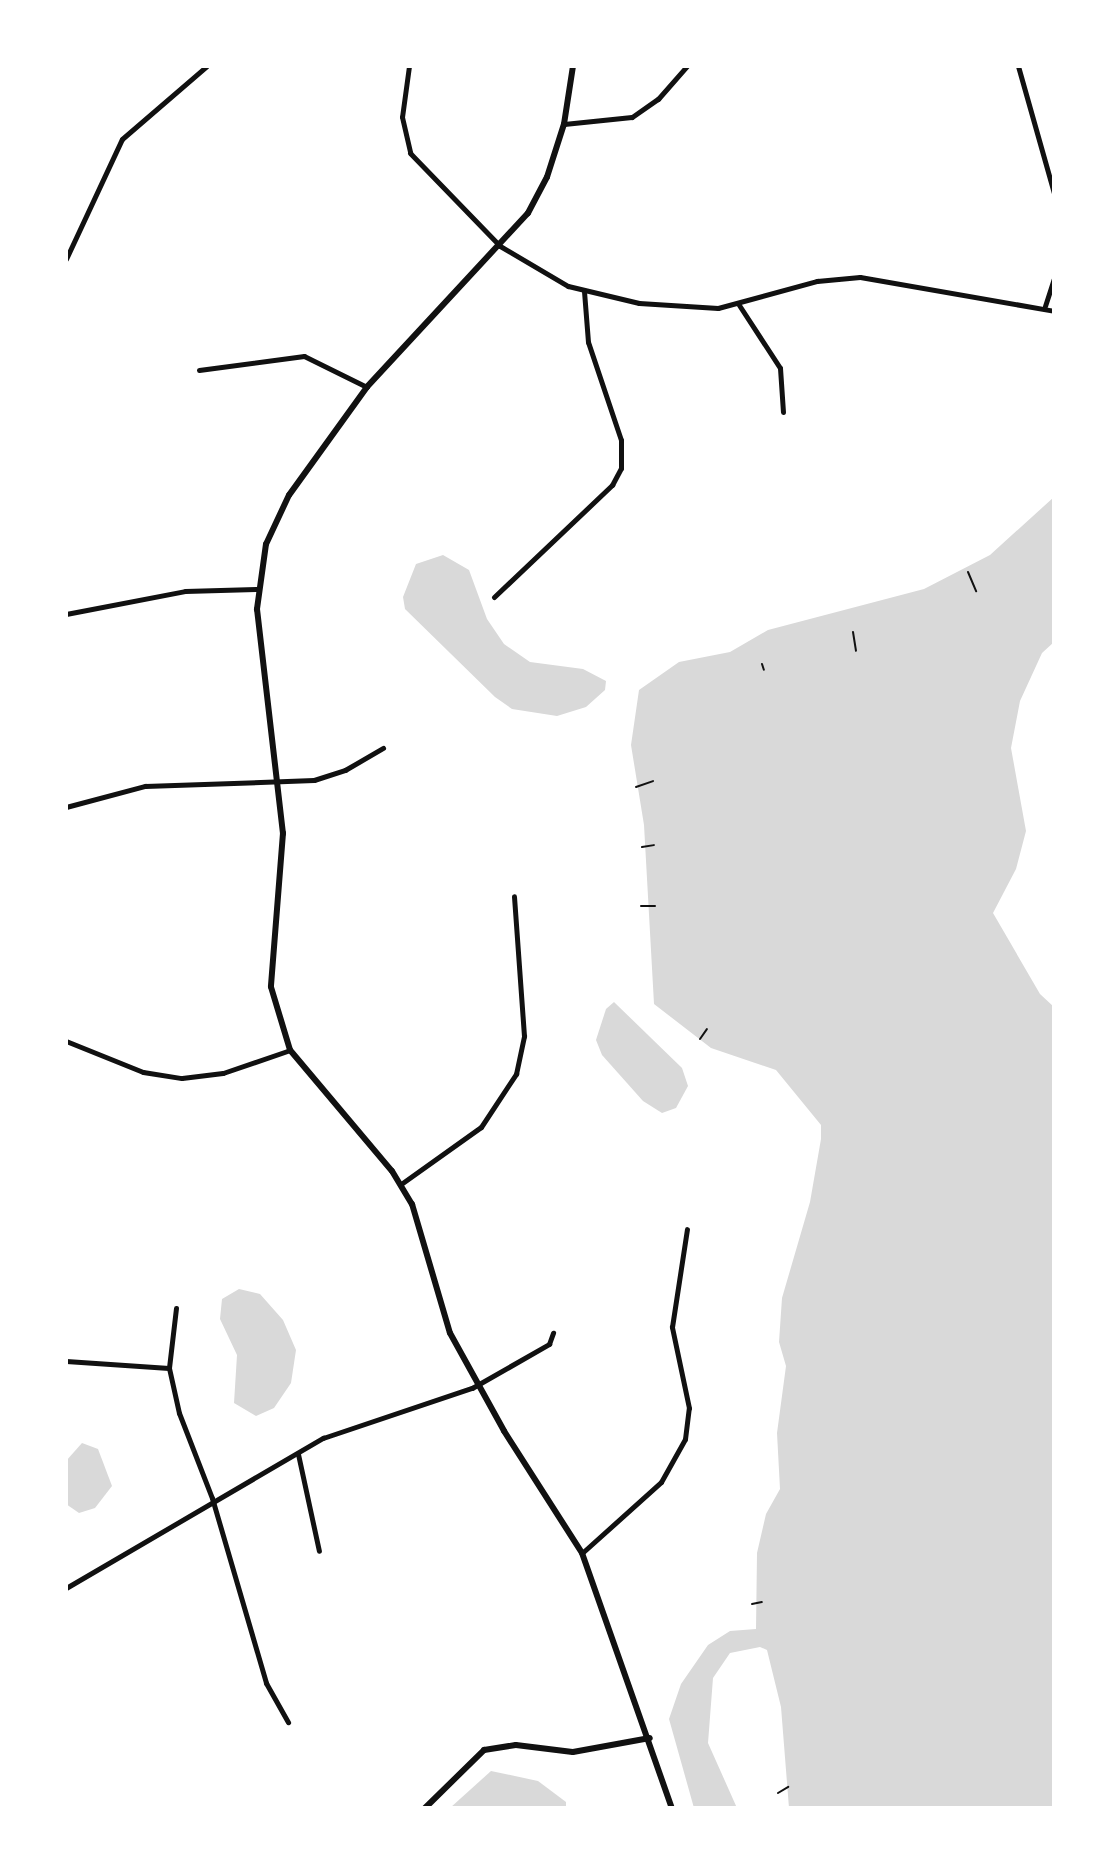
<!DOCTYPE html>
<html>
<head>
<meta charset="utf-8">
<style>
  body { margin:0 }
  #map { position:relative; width:1120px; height:1874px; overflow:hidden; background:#fff; font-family:Overpass,sans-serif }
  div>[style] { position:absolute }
  .water>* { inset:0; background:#d9d9d9 }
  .path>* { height:2px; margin:-1px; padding:0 1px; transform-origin:1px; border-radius:1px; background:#111 }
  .minor>* { height:5px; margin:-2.5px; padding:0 2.5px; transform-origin:2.5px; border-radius:2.5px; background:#111 }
  .tertiary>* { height:6px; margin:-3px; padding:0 3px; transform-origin:3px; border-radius:3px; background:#111 }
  span { translate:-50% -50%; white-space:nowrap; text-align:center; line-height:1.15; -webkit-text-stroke:6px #fff; paint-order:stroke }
  .frame { position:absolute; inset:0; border:68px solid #fff; pointer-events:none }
</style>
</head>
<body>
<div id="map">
  <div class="water">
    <i style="clip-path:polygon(1054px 497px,1054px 642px,1042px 653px,1020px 701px,1011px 748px,1026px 831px,1016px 869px,993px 913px,1040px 994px,1054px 1007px,1054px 1808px,789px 1808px,781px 1707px,767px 1650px,760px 1647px,730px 1653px,713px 1678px,708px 1743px,737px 1808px,694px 1808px,669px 1719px,681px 1684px,708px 1645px,730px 1631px,756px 1629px,757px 1553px,766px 1514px,780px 1489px,777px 1433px,786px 1366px,779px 1342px,782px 1298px,810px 1202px,821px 1139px,821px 1125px,776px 1070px,711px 1048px,654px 1004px,644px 825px,631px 745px,639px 690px,679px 662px,730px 652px,768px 630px,924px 589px,990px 555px)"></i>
    <i style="clip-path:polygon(443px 555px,469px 570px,487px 619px,504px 644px,530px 662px,583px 669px,606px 681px,605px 690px,586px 707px,557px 716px,512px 709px,495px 697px,405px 609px,403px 597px,416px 564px)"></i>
    <i style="clip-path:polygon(614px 1002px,682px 1068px,688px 1086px,676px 1108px,662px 1113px,643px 1101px,602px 1055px,596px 1040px,606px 1009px)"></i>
    <i style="clip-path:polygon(239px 1289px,260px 1294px,283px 1320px,296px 1350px,291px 1383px,274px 1408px,256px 1416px,234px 1403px,237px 1355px,220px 1319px,222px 1299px)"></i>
    <i style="clip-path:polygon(82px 1443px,98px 1449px,112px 1486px,95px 1508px,79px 1513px,66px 1504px,66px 1461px)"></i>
    <i style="clip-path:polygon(491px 1771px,538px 1781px,566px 1802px,566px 1808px,450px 1808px)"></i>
  </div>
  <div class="path">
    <i style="left:968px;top:572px;width:21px;rotate:67deg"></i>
    <i style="left:853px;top:632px;width:19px;rotate:81deg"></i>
    <i style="left:762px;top:664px;width:6px;rotate:72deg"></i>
    <i style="left:636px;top:787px;width:18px;rotate:-19deg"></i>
    <i style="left:642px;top:847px;width:12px;rotate:-9deg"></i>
    <i style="left:641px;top:906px;width:14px"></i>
    <i style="left:700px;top:1039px;width:12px;rotate:-55deg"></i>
    <i style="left:752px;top:1604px;width:10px;rotate:-11deg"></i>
    <i style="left:778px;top:1793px;width:12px;rotate:-31deg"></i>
  </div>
  <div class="minor">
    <i style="left:409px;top:66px;width:51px;rotate:97.8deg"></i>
    <i style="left:402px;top:117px;width:37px;rotate:77deg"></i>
    <i style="left:410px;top:153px;width:129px;rotate:45.9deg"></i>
    <i style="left:500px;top:246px;width:79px;rotate:30.5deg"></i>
    <i style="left:568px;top:286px;width:73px;rotate:13.5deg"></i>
    <i style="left:639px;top:303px;width:79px;rotate:3.6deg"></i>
    <i style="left:718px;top:308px;width:103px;rotate:-15.3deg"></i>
    <i style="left:817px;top:281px;width:43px;rotate:-5.3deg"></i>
    <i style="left:860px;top:277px;width:197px;rotate:9.9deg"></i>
    <i style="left:1018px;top:66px;width:132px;rotate:74.2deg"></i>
    <i style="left:564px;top:124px;width:68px;rotate:-5.9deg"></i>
    <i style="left:632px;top:117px;width:32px;rotate:-35deg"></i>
    <i style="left:658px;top:99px;width:44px;rotate:-48.7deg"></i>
    <i style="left:66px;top:259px;width:132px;rotate:-65deg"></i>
    <i style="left:122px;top:139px;width:112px;rotate:-40.7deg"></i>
    <i style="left:739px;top:305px;width:75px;rotate:56.9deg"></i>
    <i style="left:780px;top:368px;width:44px;rotate:86.1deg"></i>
    <i style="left:1045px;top:306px;width:28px;rotate:-72deg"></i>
    <i style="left:199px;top:370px;width:106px;rotate:-7.6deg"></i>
    <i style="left:304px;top:356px;width:70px;rotate:26.2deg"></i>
    <i style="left:494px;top:597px;width:163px;rotate:-43.5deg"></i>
    <i style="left:612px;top:485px;width:19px;rotate:-62deg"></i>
    <i style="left:621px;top:468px;width:28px;rotate:-90deg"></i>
    <i style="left:621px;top:440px;width:103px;rotate:-108.6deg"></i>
    <i style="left:588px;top:342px;width:51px;rotate:-94.5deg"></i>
    <i style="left:66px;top:614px;width:121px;rotate:-10.9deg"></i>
    <i style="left:185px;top:591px;width:72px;rotate:-1.6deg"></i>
    <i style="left:66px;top:807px;width:82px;rotate:-14.9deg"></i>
    <i style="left:145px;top:786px;width:169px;rotate:-2deg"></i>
    <i style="left:314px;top:780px;width:33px;rotate:-18deg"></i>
    <i style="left:345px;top:770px;width:44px;rotate:-30.1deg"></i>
    <i style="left:66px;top:1041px;width:83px;rotate:21.9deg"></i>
    <i style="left:143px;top:1072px;width:39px;rotate:9deg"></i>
    <i style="left:182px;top:1078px;width:41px;rotate:-7deg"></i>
    <i style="left:223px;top:1073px;width:71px;rotate:-18.9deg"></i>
    <i style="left:401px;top:1184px;width:98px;rotate:-35.5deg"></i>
    <i style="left:481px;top:1127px;width:64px;rotate:-56.6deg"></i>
    <i style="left:516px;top:1074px;width:39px;rotate:-78deg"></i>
    <i style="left:524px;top:1036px;width:140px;rotate:-94.1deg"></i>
    <i style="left:176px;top:1308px;width:60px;rotate:96.7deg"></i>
    <i style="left:169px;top:1368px;width:46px;rotate:77.5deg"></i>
    <i style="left:179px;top:1413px;width:91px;rotate:68.8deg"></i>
    <i style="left:212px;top:1498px;width:193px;rotate:73.7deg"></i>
    <i style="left:266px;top:1683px;width:45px;rotate:60.6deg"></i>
    <i style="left:66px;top:1361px;width:103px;rotate:3.9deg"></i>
    <i style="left:298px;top:1454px;width:99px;rotate:77.8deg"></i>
    <i style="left:582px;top:1553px;width:106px;rotate:-41.9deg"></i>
    <i style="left:661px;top:1482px;width:49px;rotate:-60.8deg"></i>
    <i style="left:685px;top:1439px;width:31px;rotate:-83deg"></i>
    <i style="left:689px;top:1408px;width:83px;rotate:-101.9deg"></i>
    <i style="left:672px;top:1327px;width:99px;rotate:-81.3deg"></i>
    <i style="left:66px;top:1588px;width:298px;rotate:-30.3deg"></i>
    <i style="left:323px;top:1438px;width:157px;rotate:-18.6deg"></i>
    <i style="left:472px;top:1388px;width:89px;rotate:-29.7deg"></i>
    <i style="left:549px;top:1344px;width:12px;rotate:-70deg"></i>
  </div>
  <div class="tertiary">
    <i style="left:573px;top:66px;width:59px;rotate:98.8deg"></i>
    <i style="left:564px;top:124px;width:56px;rotate:107.8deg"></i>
    <i style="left:547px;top:177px;width:41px;rotate:117.8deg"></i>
    <i style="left:528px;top:213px;width:237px;rotate:132.8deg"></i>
    <i style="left:367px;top:387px;width:133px;rotate:125.8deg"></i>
    <i style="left:289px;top:495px;width:54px;rotate:115.1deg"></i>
    <i style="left:266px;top:544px;width:66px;rotate:97.9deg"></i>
    <i style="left:257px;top:609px;width:226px;rotate:83.4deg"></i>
    <i style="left:283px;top:833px;width:154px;rotate:94.5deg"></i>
    <i style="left:271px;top:987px;width:66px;rotate:73.2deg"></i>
    <i style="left:290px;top:1050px;width:158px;rotate:49.9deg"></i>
    <i style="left:392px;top:1171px;width:39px;rotate:59deg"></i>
    <i style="left:412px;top:1204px;width:134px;rotate:73.6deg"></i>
    <i style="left:450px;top:1333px;width:112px;rotate:61.1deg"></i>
    <i style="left:504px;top:1431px;width:145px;rotate:57.4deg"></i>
    <i style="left:582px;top:1553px;width:270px;rotate:70.6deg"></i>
    <i style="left:425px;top:1808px;width:83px;rotate:-44.5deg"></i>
    <i style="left:484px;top:1750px;width:32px;rotate:-9deg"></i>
    <i style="left:516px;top:1745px;width:57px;rotate:7deg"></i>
    <i style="left:573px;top:1752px;width:78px;rotate:-10.3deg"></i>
  </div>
  <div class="frame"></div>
</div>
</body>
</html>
